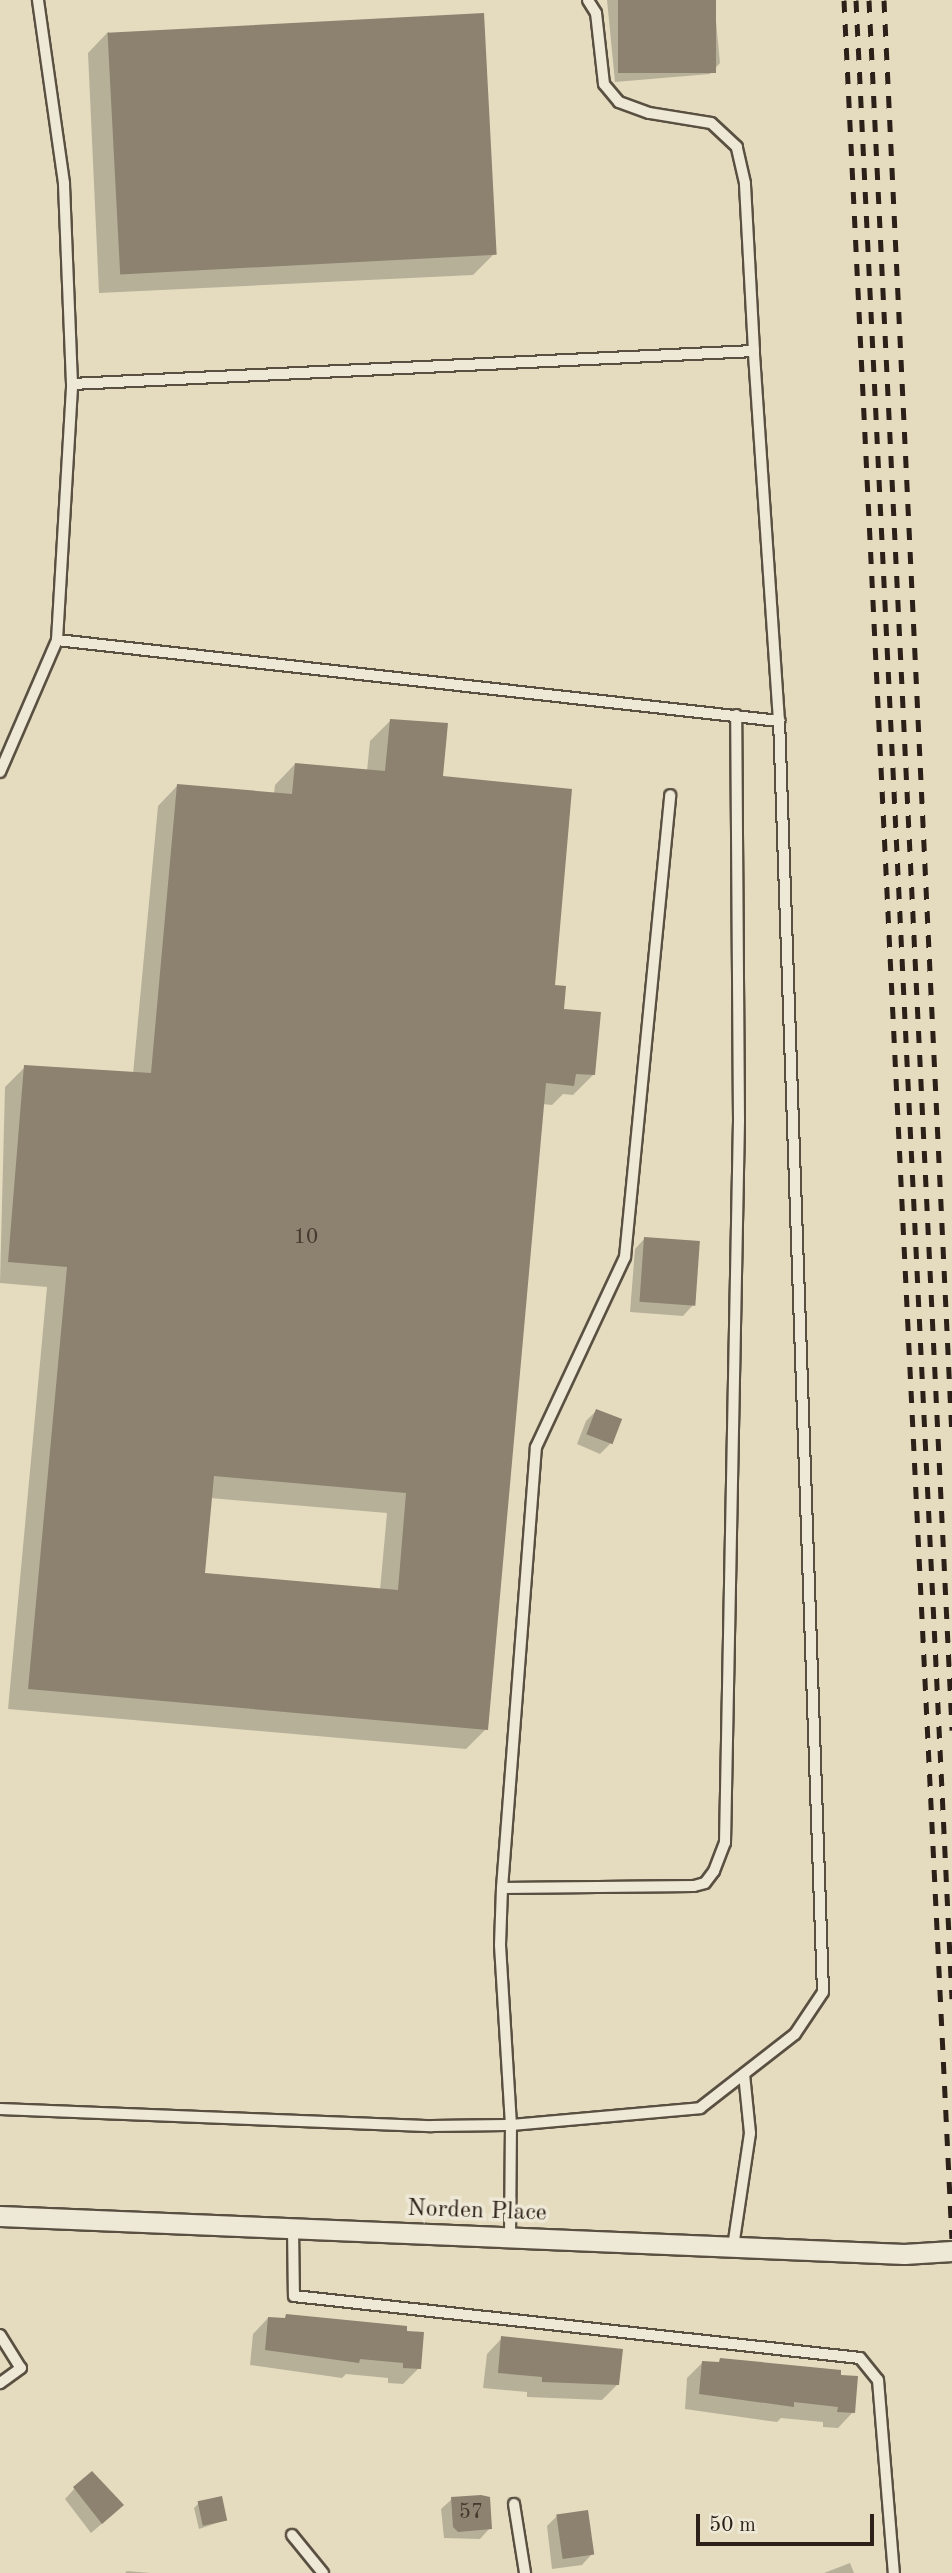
<!DOCTYPE html>
<html>
<head>
<meta charset="utf-8">
<style>
  body { margin:0 }
  #map { position:relative; width:952px; height:2573px; overflow:hidden; background:#e5dcc0; font-family:"Old Standard TT",serif }
  div>[style] { position:absolute }
  .shadow>* { inset:0; background:#0003 }
  .building>* { inset:0; background:#8c826f; transform-origin:0 0 }
  .roads { filter:drop-shadow(2px 0 #5a5042) drop-shadow(-2px 0 #5a5042) drop-shadow(0 2px #5a5042) drop-shadow(0 -2px #5a5042) }
  .service>* { height:10px; margin:-5px; padding:0 5px; transform-origin:5px; border-radius:5px; background:#eee8d6 }
  .minor>* { height:19px; margin:-9.5px; padding:0 9.5px; transform-origin:9.5px; border-radius:9.5px; background:#eee8d6 }
  .rail>* { height:5px; margin-top:-2.5px; transform-origin:0; background:repeating-linear-gradient(90deg,#2c2118 0 12px,transparent 0 24px) }
  span { translate:-50% -50%; white-space:nowrap; text-align:center; line-height:1.15; -webkit-text-stroke:7px #eee8d6; paint-order:stroke }
  .number-label { font-size:21px; color:#44392e }
  .number-label span { -webkit-text-stroke-width:0 }
  .street-label { font-size:24px; color:#2c2118 }
  .scale { position:absolute; left:696px; top:2514px; width:178px; height:32px; box-sizing:border-box; border:4px solid #2c2118; border-top:0; padding-left:9px; font-size:21px; line-height:24px; white-space:nowrap; color:#2c2118; -webkit-text-stroke:5px #eee8d6; paint-order:stroke }
</style>
</head>
<body>
<div id="map">
  <div class="shadow">
    <i style="clip-path:polygon(607px 0,714px 0,720px 63px,710px 74px,615px 82px)"></i>
    <i style="clip-path:polygon(108px 32px,494px 254px,473px 275px,99px 293px,88px 53px)"></i>
    <i style="clip-path:polygon(evenodd,391px 720px,441px 777px,553px 987px,593px 1075px,573px 1095px,563px 1094px,552px 1105px,542px 1104px,486px 1729px,466px 1749px,8px 1709px,47px 1287px,0 1283px,5px 1087px,25px 1067px,133px 1074px,158px 806px,178px 785px,274px 794px,275px 785px,295px 764px,367px 771px,370px 741px,391px 720px,210px 1498px,387px 1513px,380px 1590px,203px 1575px,210px 1498px)"></i>
    <i style="clip-path:polygon(645px 1238px,693px 1305px,683px 1316px,630px 1312px,635px 1249px)"></i>
    <i style="clip-path:polygon(596px 1411px,610px 1444px,600px 1454px,577px 1444px,586px 1421px)"></i>
    <i style="clip-path:polygon(268px 2318px,405px 2328px,419px 2368px,403px 2384px,388px 2383px,388px 2378px,346px 2374px,342px 2378px,250px 2365px,253px 2334px)"></i>
    <i style="clip-path:polygon(502px 2338px,618px 2384px,602px 2400px,527px 2397px,527px 2392px,483px 2388px,487px 2354px)"></i>
    <i style="clip-path:polygon(703px 2362px,839px 2372px,853px 2412px,838px 2428px,823px 2427px,823px 2422px,781px 2418px,777px 2422px,685px 2409px,687px 2378px)"></i>
    <i style="clip-path:polygon(75px 2488px,112px 2515px,91px 2533px,65px 2499px)"></i>
    <i style="clip-path:polygon(452px 2499px,490px 2528px,480px 2539px,444px 2538px,441px 2509px)"></i>
    <i style="clip-path:polygon(199px 2503px,226px 2520px,199px 2529px,194px 2508px)"></i>
    <i style="clip-path:polygon(557px 2516px,592px 2554px,582px 2565px,552px 2569px,547px 2526px)"></i>
    <i style="clip-path:polygon(850px 2563px,854px 2573px,824px 2573px)"></i>
    <i style="clip-path:polygon(127px 2571px,151px 2573px,125px 2573px)"></i>
  </div>
  <div class="building">
    <i style="left:618px;top:0;width:98px;height:73px"></i>
    <i style="left:484px;top:13px;width:242px;height:377px;rotate:87deg"></i>
    <i style="clip-path:polygon(evenodd,390px 719px,448px 723px,443px 776px,572px 789px,555px 985px,566px 986px,564px 1009px,601px 1012px,595px 1075px,576px 1074px,574px 1086px,546px 1083px,488px 1730px,28px 1689px,67px 1267px,8px 1262px,24px 1065px,151px 1073px,177px 784px,292px 794px,295px 763px,385px 771px,390px 719px,214px 1476px,406px 1493px,398px 1590px,205px 1573px,214px 1476px)"></i>
    <i style="left:644px;top:1237px;width:56px;height:65px;rotate:4deg"></i>
    <i style="left:596px;top:1409px;width:28px;height:27px;rotate:21deg"></i>
    <i style="clip-path:polygon(286px 2314px,407px 2326px,407px 2331px,424px 2332px,421px 2369px,403px 2368px,403px 2363px,360px 2359px,359px 2363px,265px 2350px,268px 2317px,285px 2318px)"></i>
    <i style="clip-path:polygon(501px 2336px,623px 2349px,619px 2385px,542px 2382px,542px 2377px,498px 2373px)"></i>
    <i style="clip-path:polygon(720px 2358px,841px 2370px,841px 2375px,858px 2376px,855px 2413px,837px 2412px,838px 2407px,794px 2402px,794px 2407px,699px 2394px,702px 2361px,719px 2362px)"></i>
    <i style="clip-path:polygon(92px 2471px,124px 2505px,102px 2524px,73px 2487px)"></i>
    <i style="clip-path:polygon(481px 2495px,490px 2497px,492px 2529px,458px 2532px,453px 2527px,451px 2497px)"></i>
    <i style="left:222px;top:2496px;width:25px;height:25px;rotate:78deg"></i>
    <i style="left:588px;top:2510px;width:45px;height:32px;rotate:82deg"></i>
  </div>
  <div class="roads">
    <div class="service">
      <i style="left:72px;top:384px;width:683px;rotate:-2.77deg"></i>
      <i style="left:754px;top:351px;width:168px;rotate:-93.1deg"></i>
      <i style="left:745px;top:183px;width:37px;rotate:-103deg"></i>
      <i style="left:737px;top:147px;width:35px;rotate:-137deg"></i>
      <i style="left:711px;top:123px;width:63px;rotate:-170.8deg"></i>
      <i style="left:649px;top:113px;width:32px;rotate:-160deg"></i>
      <i style="left:619px;top:102px;width:23px;rotate:-130deg"></i>
      <i style="left:604px;top:84px;width:71px;rotate:-96.4deg"></i>
      <i style="left:596px;top:13px;width:15px;rotate:-122deg"></i>
      <i style="left:57px;top:640px;width:727px;rotate:6.4deg"></i>
      <i style="left:779px;top:721px;width:371px;rotate:-93.9deg"></i>
      <i style="left:0;top:772px;width:144px;rotate:-66.6deg"></i>
      <i style="left:57px;top:640px;width:256px;rotate:-86.6deg"></i>
      <i style="left:72px;top:384px;width:201px;rotate:-92.3deg"></i>
      <i style="left:64px;top:183px;width:185px;rotate:-98.1deg"></i>
      <i style="left:502px;top:1888px;width:192px;rotate:-0.6deg"></i>
      <i style="left:694px;top:1886px;width:11px;rotate:-15deg"></i>
      <i style="left:705px;top:1883px;width:15px;rotate:-53deg"></i>
      <i style="left:714px;top:1871px;width:30px;rotate:-69deg"></i>
      <i style="left:725px;top:1843px;width:723px;rotate:-88.89deg"></i>
      <i style="left:739px;top:1120px;width:405px;rotate:-90.4deg"></i>
      <i style="left:0;top:2109px;width:432px;rotate:2.3deg"></i>
      <i style="left:432px;top:2126px;width:79px;rotate:-0.7deg"></i>
      <i style="left:511px;top:2125px;width:180px;rotate:-93.5deg"></i>
      <i style="left:500px;top:1945px;width:57px;rotate:-88deg"></i>
      <i style="left:502px;top:1888px;width:442px;rotate:-85.6deg"></i>
      <i style="left:536px;top:1447px;width:210px;rotate:-64.9deg"></i>
      <i style="left:625px;top:1257px;width:464px;rotate:-84.4deg"></i>
      <i style="left:293px;top:2228px;width:68px;rotate:89.2deg"></i>
      <i style="left:294px;top:2296px;width:569px;rotate:6.25deg"></i>
      <i style="left:860px;top:2358px;width:28px;rotate:51deg"></i>
      <i style="left:878px;top:2380px;width:194px;rotate:85.3deg"></i>
      <i style="left:510px;top:2238px;width:113px;rotate:-89.5deg"></i>
      <i style="left:511px;top:2125px;width:190px;rotate:-5.1deg"></i>
      <i style="left:700px;top:2108px;width:120px;rotate:-37.9deg"></i>
      <i style="left:795px;top:2034px;width:50px;rotate:-56.3deg"></i>
      <i style="left:823px;top:1992px;width:1272px;rotate:-91.98deg"></i>
      <i style="left:733px;top:2247px;width:115px;rotate:-81.5deg"></i>
      <i style="left:750px;top:2133px;width:59px;rotate:-95.8deg"></i>
      <i style="left:0;top:2335px;width:39px;rotate:58deg"></i>
      <i style="left:21px;top:2368px;width:26px;rotate:144deg"></i>
      <i style="left:514px;top:2504px;width:70px;rotate:80.9deg"></i>
      <i style="left:292px;top:2535px;width:49px;rotate:50.8deg"></i>
    </div>
    <div class="minor">
      <i style="left:0;top:2216px;width:905px;rotate:2.41deg"></i>
      <i style="left:904px;top:2254px;width:48px;rotate:-3.6deg"></i>
    </div>
  </div>
  <div class="rail">
    <i style="left:844px;top:0;width:2241px;rotate:87.24deg"></i>
    <i style="left:856px;top:0;width:2001px;rotate:87.25deg"></i>
    <i style="left:869px;top:0;width:1732px;rotate:87.25deg"></i>
    <i style="left:884px;top:0;width:1438px;rotate:87.29deg"></i>
  </div>
  <div class="number-label">
    <span style="left:306px;top:1238px">10</span>
    <span style="left:471px;top:2513px">57</span>
  </div>
  <div class="street-label">
    <span style="left:477px;top:2212px;rotate:2deg">Norden Place</span>
  </div>
  <div class="scale">50 m</div>
</div>
</body>
</html>
